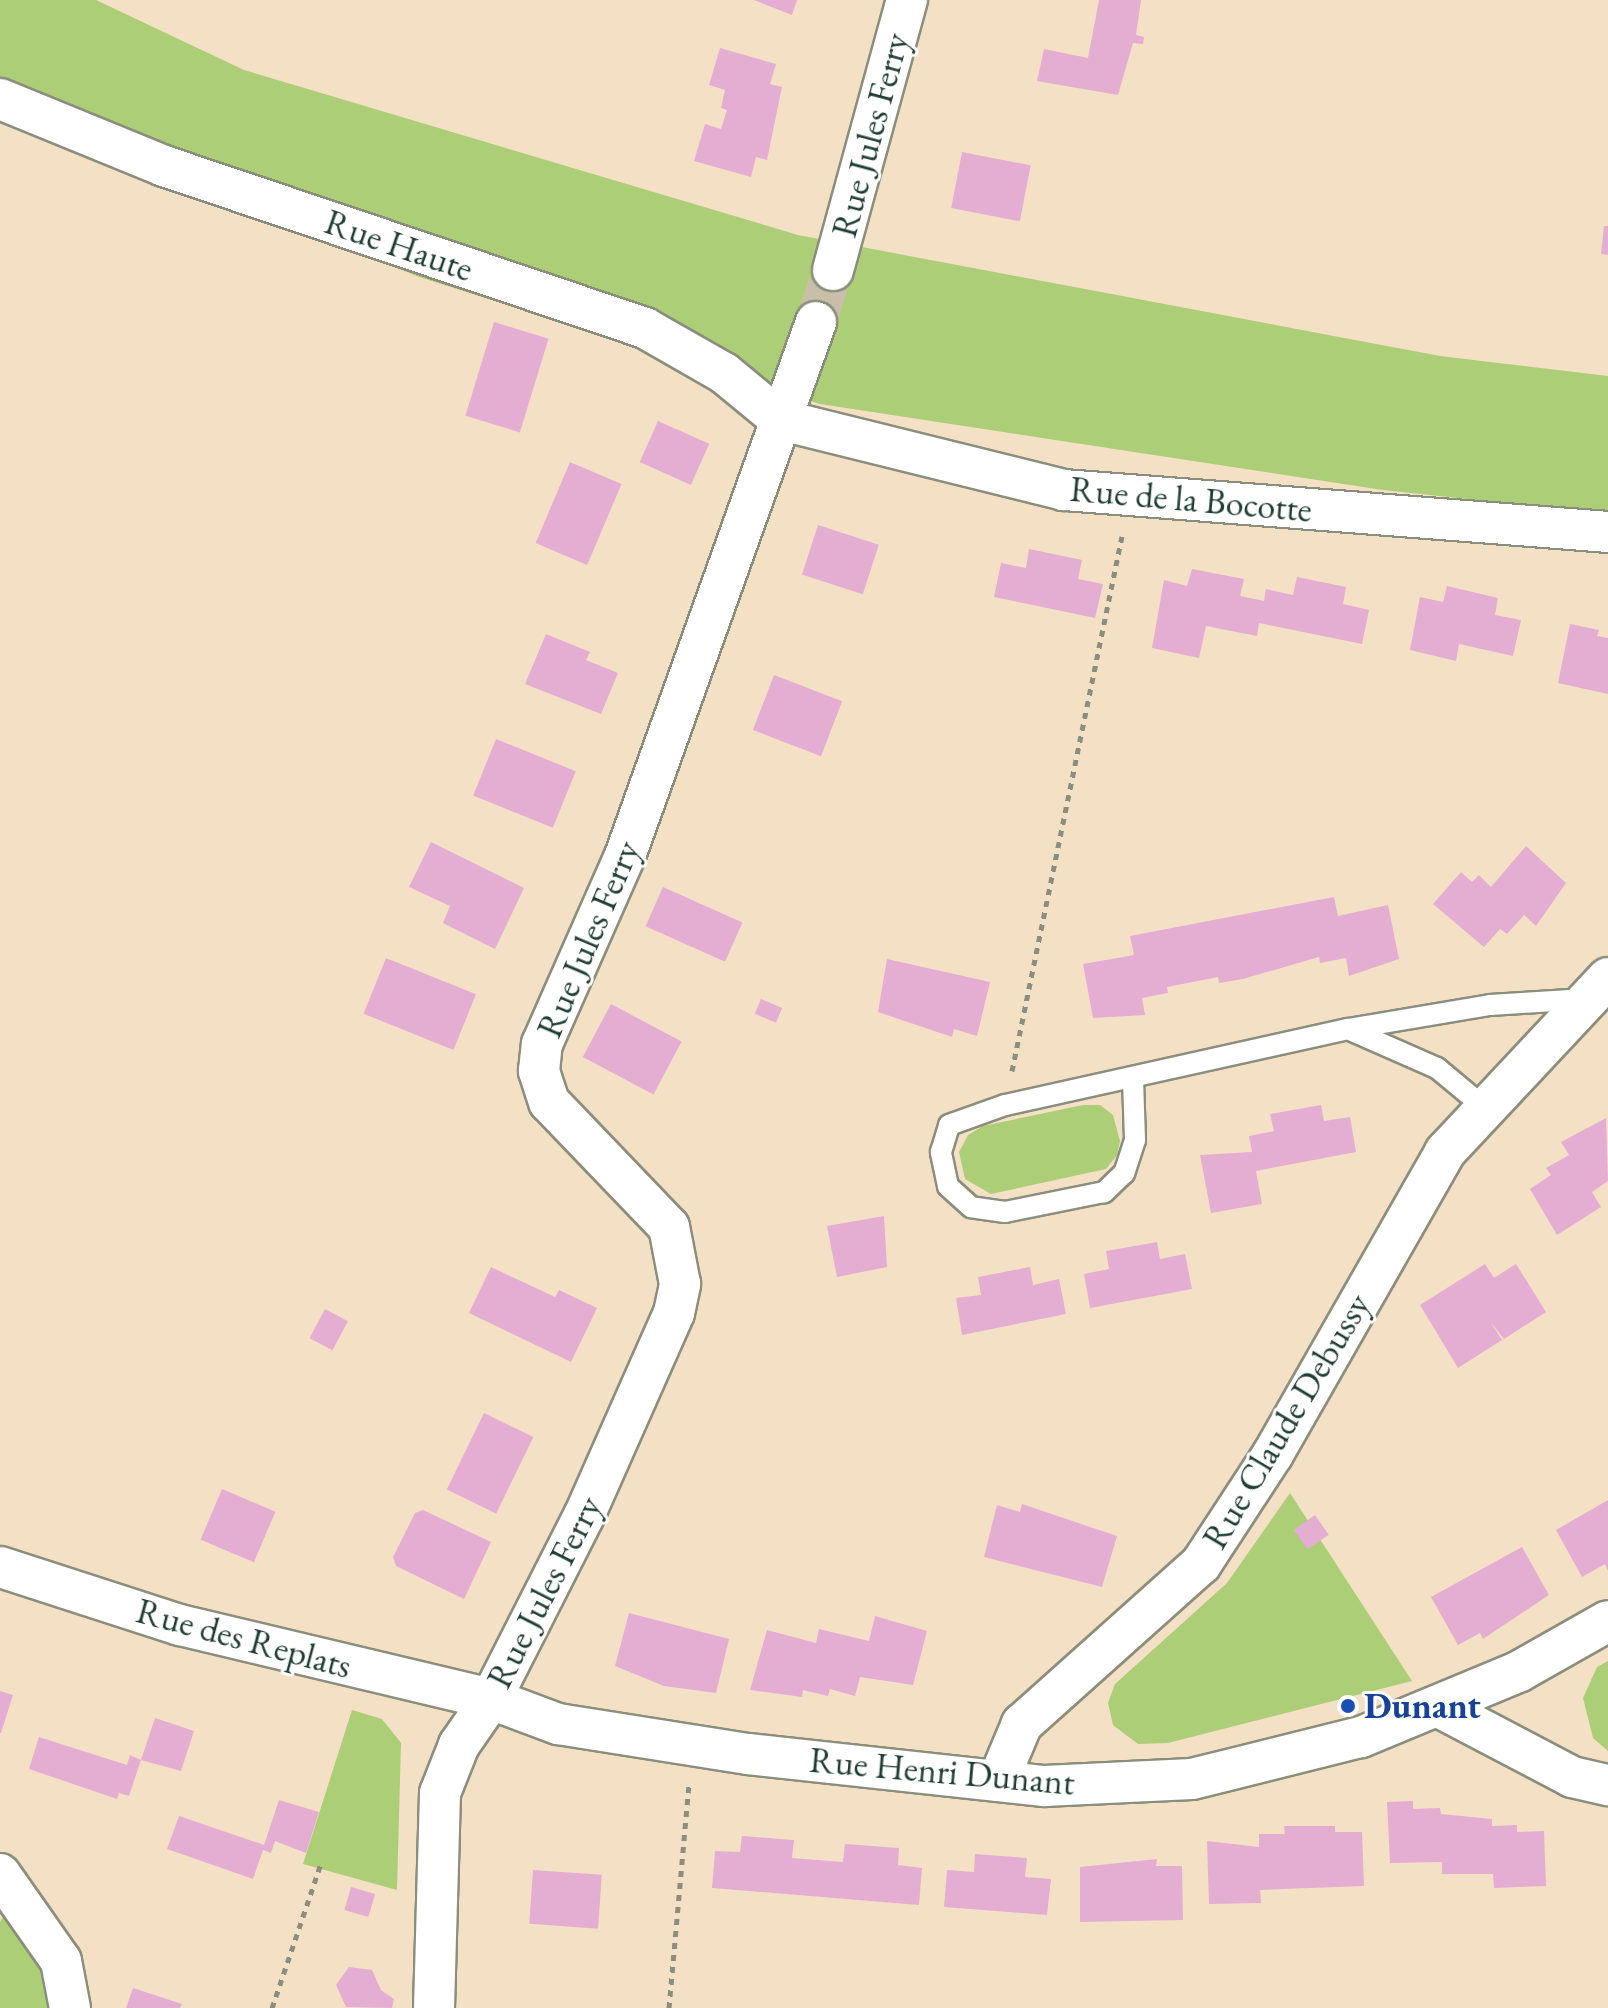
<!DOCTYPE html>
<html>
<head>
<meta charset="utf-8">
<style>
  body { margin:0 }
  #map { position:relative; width:1608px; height:2008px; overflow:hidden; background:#f4e0c5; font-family:"EB Garamond",serif }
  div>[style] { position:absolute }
  .green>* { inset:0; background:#acce76 }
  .building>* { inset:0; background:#e4aed3; transform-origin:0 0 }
  .street-tunnel>* { height:40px; margin-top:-20px; transform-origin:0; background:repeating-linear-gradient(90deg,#c9bfa8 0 40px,transparent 0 60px) }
  .path>* { height:5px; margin-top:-2.5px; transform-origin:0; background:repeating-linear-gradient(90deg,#8a8e7c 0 6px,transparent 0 12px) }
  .roads { filter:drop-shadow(2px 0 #8a8e7c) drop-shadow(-2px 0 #8a8e7c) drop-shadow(0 2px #8a8e7c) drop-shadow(0 -2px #8a8e7c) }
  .lane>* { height:20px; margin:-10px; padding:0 10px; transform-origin:10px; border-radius:10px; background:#fff }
  .street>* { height:40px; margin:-20px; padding:0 20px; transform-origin:20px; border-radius:20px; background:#fff }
  .dots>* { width:22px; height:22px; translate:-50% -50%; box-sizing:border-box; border:4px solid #fff; border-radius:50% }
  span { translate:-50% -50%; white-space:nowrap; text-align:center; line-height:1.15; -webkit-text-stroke:6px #fff; paint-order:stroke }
  .street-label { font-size:36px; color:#1f3d34 }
  .transit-label { font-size:36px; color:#164399; font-weight:700 }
  .left { translate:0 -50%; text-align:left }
</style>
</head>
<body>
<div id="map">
  <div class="green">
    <i style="clip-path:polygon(0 0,96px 0,244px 70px,798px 235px,1440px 356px,1608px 376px,1608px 514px,1383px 490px,820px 404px,419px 277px,0 104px)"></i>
    <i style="clip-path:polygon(1083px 1105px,1100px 1105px,1113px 1115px,1120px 1141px,1117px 1155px,1106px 1169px,991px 1194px,965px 1179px,959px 1152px,968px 1135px,983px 1126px)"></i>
    <i style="clip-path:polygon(1290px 1493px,1412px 1681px,1168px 1743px,1138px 1744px,1113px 1725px,1108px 1703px,1115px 1684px,1227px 1583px)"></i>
    <i style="clip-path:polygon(1608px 1661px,1608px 1751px,1593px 1738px,1583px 1698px,1597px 1667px)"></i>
    <i style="clip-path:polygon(352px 1710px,382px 1719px,401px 1743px,397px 1890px,303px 1864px)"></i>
    <i style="clip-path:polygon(15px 1896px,70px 2008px,0 2008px,0 1922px)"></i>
  </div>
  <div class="building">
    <i style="clip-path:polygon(754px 0,797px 0,792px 15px)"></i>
    <i style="clip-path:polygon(1099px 0,1141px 0,1136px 35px,1144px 37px,1143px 44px,1133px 43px,1118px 95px,1037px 81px,1044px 49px,1088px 58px)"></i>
    <i style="clip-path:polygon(720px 48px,776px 64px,770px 84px,782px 87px,767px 160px,756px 157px,751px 177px,694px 161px,705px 124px,721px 129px,727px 110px,721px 108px,725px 90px,709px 85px)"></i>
    <i style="left:962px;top:152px;width:70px;height:57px;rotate:11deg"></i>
    <i style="clip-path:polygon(1604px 226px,1608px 226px,1608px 255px,1601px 254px)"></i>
    <i style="left:494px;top:322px;width:57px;height:98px;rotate:17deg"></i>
    <i style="left:658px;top:421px;width:56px;height:45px;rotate:24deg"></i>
    <i style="left:570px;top:462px;width:56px;height:88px;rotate:23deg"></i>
    <i style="left:818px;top:525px;width:64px;height:52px;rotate:18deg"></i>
    <i style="clip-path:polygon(1029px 549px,1082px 560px,1078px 579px,1103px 584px,1095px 618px,994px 597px,1001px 563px,1026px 568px)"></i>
    <i style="clip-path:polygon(1192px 569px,1244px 579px,1240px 596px,1264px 601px,1266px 589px,1293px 595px,1297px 577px,1346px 587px,1343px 604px,1369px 610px,1362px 644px,1259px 623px,1257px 636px,1206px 626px,1199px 658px,1152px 648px,1164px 580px,1187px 586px)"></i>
    <i style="clip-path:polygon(1447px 586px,1498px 598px,1495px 615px,1521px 620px,1513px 656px,1459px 644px,1456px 661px,1410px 650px,1420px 597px,1443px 602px)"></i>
    <i style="clip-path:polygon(1570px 624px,1599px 630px,1597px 636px,1608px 638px,1608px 694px,1558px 683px)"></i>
    <i style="clip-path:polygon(546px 634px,590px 652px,586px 660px,618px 673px,601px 714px,525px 684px)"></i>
    <i style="left:774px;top:675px;width:73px;height:59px;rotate:21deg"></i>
    <i style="left:496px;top:739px;width:86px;height:61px;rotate:22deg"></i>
    <i style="clip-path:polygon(431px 842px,524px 888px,495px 949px,443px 923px,450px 906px,409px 887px)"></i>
    <i style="clip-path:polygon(1526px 846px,1566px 883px,1536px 926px,1524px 915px,1507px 934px,1500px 929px,1484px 947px,1433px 904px,1461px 872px,1472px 882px,1479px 875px,1491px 887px)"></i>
    <i style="left:663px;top:887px;width:87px;height:43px;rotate:24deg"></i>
    <i style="clip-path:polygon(1334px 897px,1338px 916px,1388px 905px,1399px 959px,1349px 976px,1346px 958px,1320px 963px,1319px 957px,1243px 979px,1219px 983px,1218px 977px,1167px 987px,1168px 993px,1142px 998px,1145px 1015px,1093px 1018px,1083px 964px,1134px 955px,1130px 936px)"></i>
    <i style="left:386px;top:958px;width:97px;height:60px;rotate:22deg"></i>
    <i style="clip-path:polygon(887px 959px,990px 982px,977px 1036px,954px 1029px,952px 1037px,878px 1012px)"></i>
    <i style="left:761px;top:999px;width:23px;height:16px;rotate:23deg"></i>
    <i style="left:611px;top:1004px;width:80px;height:60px;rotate:28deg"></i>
    <i style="clip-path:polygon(1321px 1105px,1324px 1121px,1350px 1117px,1356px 1152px,1256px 1171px,1262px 1204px,1211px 1213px,1200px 1155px,1252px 1152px,1249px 1136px,1274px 1131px,1270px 1114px)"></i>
    <i style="clip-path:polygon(1606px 1118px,1608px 1181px,1592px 1192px,1601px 1207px,1557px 1235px,1530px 1189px,1551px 1175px,1546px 1168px,1569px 1155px,1561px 1142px)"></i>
    <i style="clip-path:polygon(884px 1216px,887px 1267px,837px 1277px,827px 1226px)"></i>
    <i style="clip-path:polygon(1157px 1242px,1160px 1259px,1185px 1254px,1192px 1289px,1090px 1308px,1084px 1274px,1109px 1269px,1106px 1251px)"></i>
    <i style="clip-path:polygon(1485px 1264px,1494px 1278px,1516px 1264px,1546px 1312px,1504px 1339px,1491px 1323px,1502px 1340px,1458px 1368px,1420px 1305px)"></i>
    <i style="clip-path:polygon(491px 1267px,555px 1297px,559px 1290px,597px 1308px,571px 1362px,469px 1313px)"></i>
    <i style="clip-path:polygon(1030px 1267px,1033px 1285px,1059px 1279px,1066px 1314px,962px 1335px,956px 1298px,981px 1295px,978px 1277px)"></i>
    <i style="left:325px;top:1309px;width:26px;height:33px;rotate:28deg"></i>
    <i style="left:484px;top:1413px;width:55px;height:85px;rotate:26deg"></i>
    <i style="left:222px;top:1489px;width:58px;height:55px;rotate:23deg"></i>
    <i style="clip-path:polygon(1608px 1500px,1608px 1571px,1605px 1564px,1582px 1577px,1556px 1530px)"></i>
    <i style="clip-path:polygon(1022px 1504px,1117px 1536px,1102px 1587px,984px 1557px,997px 1505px,1020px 1512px)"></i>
    <i style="clip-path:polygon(423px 1510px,491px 1542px,464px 1599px,396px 1566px,393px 1557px,415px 1513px)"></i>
    <i style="left:1315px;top:1515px;width:24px;height:26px;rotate:55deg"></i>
    <i style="clip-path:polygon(1522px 1547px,1549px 1595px,1483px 1639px,1480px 1633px,1458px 1645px,1431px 1597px)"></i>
    <i style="clip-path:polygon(629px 1613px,729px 1639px,716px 1693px,664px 1686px,615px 1666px)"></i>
    <i style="clip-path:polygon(875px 1616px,927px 1631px,913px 1685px,860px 1677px,855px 1696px,830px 1689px,828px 1696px,803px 1690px,802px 1697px,750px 1690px,767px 1630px,816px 1643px,819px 1629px,869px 1641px)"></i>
    <i style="clip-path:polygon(0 1691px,13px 1695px,1px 1733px,0 1733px)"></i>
    <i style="clip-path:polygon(155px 1718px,194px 1731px,181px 1771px,141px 1760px,129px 1796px,119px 1793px,117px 1799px,29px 1769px,39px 1737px,127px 1765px,130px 1755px,141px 1760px)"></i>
    <i style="clip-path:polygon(279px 1800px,319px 1812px,306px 1853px,275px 1841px,271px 1853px,263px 1850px,253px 1879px,167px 1849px,179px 1816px,264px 1845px)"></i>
    <i style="clip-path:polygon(1413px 1801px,1413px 1809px,1440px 1808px,1441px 1814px,1492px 1819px,1492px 1826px,1517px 1825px,1517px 1832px,1544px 1831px,1546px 1886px,1494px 1888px,1493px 1874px,1442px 1874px,1442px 1862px,1390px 1863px,1387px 1802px)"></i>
    <i style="clip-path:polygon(1284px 1826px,1335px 1826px,1335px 1832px,1362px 1832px,1364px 1886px,1260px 1890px,1261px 1903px,1209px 1904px,1207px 1841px,1259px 1847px,1259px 1834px,1285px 1834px)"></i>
    <i style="clip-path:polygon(742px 1836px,794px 1840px,792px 1858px,843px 1862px,845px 1844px,899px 1848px,898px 1865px,922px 1868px,919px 1905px,712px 1888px,715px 1851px,740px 1852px)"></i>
    <i style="clip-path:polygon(975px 1854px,1027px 1858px,1025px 1877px,1051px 1879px,1047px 1915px,944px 1907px,947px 1870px,974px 1872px)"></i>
    <i style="clip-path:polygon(1157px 1859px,1156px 1866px,1182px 1866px,1183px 1920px,1080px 1922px,1080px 1867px)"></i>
    <i style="left:533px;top:1870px;width:69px;height:54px;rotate:4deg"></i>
    <i style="left:351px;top:1887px;width:25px;height:24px;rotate:16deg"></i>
    <i style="clip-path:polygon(349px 1967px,372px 1970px,381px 1990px,394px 1999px,392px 2008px,346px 2007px,336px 1985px)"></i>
    <i style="clip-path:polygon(133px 1988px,182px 2004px,180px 2008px,126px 2008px)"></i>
  </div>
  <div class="street-tunnel">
    <i style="left:816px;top:322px;width:55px;rotate:-71.9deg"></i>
  </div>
  <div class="path">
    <i style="left:1012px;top:1071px;width:546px;rotate:-78.38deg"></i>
    <i style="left:272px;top:2008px;width:153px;rotate:-71.3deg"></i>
    <i style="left:669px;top:2008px;width:223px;rotate:-84.9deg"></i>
  </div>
  <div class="roads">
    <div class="lane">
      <i style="left:1348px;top:1029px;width:97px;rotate:23.7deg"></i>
      <i style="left:1437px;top:1068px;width:62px;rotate:39.8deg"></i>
      <i style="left:1133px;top:1079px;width:61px;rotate:88.1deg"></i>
      <i style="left:1135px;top:1140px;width:35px;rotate:108deg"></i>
      <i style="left:1124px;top:1173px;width:28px;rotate:136deg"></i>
      <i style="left:1104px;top:1192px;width:101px;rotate:168.6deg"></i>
      <i style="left:1005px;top:1212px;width:34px;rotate:-172deg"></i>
      <i style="left:971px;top:1207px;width:31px;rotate:-138deg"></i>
      <i style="left:948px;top:1186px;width:35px;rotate:-102deg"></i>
      <i style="left:941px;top:1152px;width:28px;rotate:-73deg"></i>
      <i style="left:949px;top:1125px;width:59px;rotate:-19.7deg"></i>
      <i style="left:1005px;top:1105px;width:351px;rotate:-12.5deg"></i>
      <i style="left:1348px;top:1029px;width:144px;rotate:-9.6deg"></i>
      <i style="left:1490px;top:1005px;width:96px;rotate:-3.6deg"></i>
    </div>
    <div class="street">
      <i style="left:0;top:99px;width:177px;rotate:22.2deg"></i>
      <i style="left:164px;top:166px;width:508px;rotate:18.61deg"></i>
      <i style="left:645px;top:328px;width:91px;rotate:29.7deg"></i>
      <i style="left:724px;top:373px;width:74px;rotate:39.5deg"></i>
      <i style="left:781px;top:420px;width:292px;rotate:13.9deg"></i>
      <i style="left:1064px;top:490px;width:546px;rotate:4.41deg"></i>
      <i style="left:833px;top:270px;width:280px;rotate:-74.7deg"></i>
      <i style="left:0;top:1567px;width:189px;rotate:17.9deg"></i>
      <i style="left:180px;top:1625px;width:320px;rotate:13.4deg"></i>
      <i style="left:491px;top:1699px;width:72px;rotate:20.5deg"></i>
      <i style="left:558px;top:1724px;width:192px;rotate:9deg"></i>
      <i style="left:748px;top:1754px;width:298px;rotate:6.2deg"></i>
      <i style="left:1044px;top:1786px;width:148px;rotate:-2.7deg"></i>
      <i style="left:1192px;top:1779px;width:174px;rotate:-14deg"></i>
      <i style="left:1361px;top:1737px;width:170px;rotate:-22.5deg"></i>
      <i style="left:1518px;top:1672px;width:103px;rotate:-29.5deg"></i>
      <i style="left:1437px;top:1706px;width:153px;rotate:27.7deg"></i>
      <i style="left:1572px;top:1777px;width:37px;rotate:13deg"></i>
      <i style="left:998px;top:1781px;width:62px;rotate:-67.2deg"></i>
      <i style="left:1022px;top:1724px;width:240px;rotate:-41.8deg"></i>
      <i style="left:1201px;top:1564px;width:131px;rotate:-56.8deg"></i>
      <i style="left:1273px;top:1454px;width:348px;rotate:-60.3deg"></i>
      <i style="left:1445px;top:1152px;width:238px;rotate:-46.9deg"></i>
      <i style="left:0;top:1874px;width:106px;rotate:55deg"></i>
      <i style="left:61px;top:1961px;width:48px;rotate:79.2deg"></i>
      <i style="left:434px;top:2008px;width:215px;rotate:-88.4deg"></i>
      <i style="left:440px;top:1793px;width:52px;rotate:-68.4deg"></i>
      <i style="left:459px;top:1745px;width:56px;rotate:-55.2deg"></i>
      <i style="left:491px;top:1699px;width:205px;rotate:-63.1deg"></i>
      <i style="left:584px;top:1516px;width:222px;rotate:-66.1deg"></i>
      <i style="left:674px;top:1313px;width:30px;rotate:-78deg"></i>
      <i style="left:680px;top:1284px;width:58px;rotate:-100.9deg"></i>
      <i style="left:669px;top:1227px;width:173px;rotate:-133.8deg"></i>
      <i style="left:549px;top:1102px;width:33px;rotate:-108deg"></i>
      <i style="left:539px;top:1071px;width:27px;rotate:-84deg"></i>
      <i style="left:542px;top:1044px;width:206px;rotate:-66.2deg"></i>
      <i style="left:625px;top:856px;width:567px;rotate:-70.32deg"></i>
    </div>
  </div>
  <div class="dots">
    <i style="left:1348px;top:1706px;background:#1a4fb4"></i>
  </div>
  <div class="street-label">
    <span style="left:870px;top:135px;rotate:-75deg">Rue Jules Ferry</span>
    <span style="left:399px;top:245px;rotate:19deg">Rue Haute</span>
    <span style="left:1191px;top:499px;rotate:5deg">Rue de la Bocotte</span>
    <span style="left:588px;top:939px;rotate:-67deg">Rue Jules Ferry</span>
    <span style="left:1286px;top:1421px;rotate:-59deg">Rue Claude Debussy</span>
    <span style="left:544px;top:1592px;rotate:-63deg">Rue Jules Ferry</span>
    <span style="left:244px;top:1638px;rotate:15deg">Rue des Replats</span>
    <span style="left:942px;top:1771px;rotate:5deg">Rue Henri Dunant</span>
  </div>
  <div class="transit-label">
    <span class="left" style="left:1364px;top:1706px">Dunant</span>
  </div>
</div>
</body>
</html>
